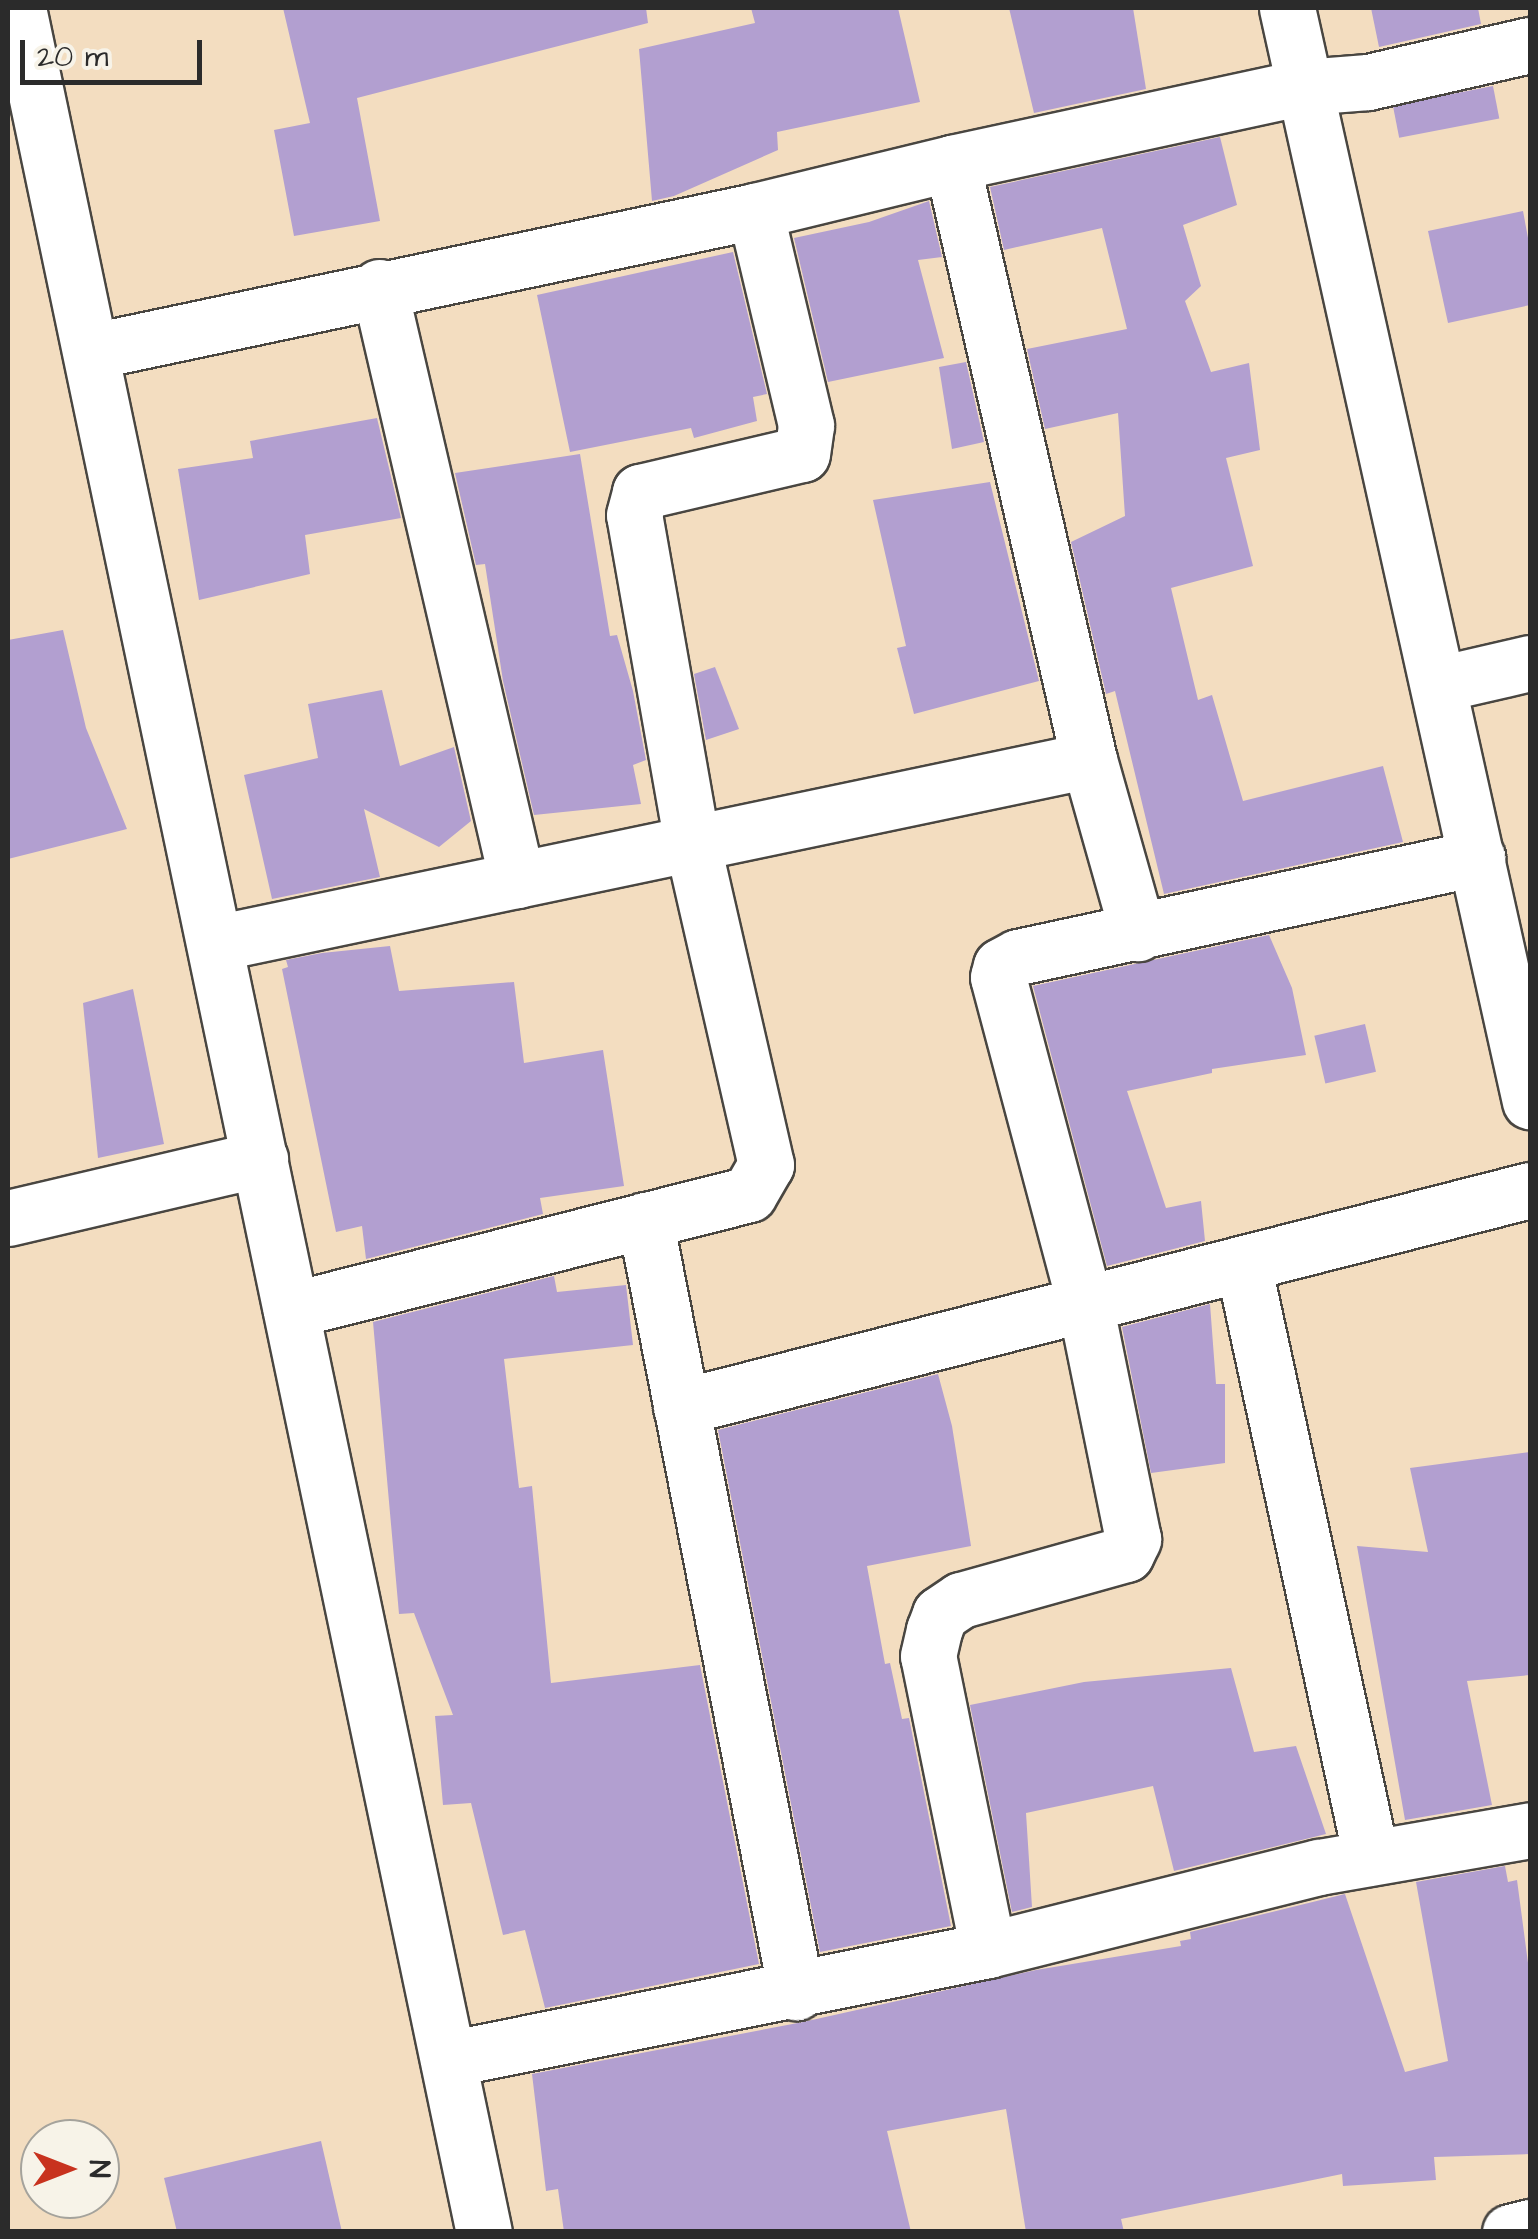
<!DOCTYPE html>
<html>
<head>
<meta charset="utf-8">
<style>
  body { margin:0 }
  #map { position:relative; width:1538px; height:2239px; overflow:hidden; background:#f3ddc0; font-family:"Architects Daughter",sans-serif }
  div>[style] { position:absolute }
  .building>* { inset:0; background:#b29fd0; transform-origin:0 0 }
  .roads { filter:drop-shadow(2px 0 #494641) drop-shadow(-2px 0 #494641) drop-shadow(0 2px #494641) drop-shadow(0 -2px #494641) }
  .street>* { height:55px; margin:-27.5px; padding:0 27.5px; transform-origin:27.5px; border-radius:27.5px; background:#fff }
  span { translate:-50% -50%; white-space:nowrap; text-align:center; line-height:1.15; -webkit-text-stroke:8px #f7f3e8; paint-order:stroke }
  .frame { position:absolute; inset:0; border:10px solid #2b2b2b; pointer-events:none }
  .north { position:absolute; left:20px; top:2119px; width:100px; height:100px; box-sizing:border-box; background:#f7f3e8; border:2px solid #a5a39c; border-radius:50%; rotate:90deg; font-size:28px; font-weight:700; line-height:40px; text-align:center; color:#2b2b2b }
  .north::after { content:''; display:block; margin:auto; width:35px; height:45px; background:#c8321e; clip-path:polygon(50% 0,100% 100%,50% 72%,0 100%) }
  .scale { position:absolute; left:20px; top:40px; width:182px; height:45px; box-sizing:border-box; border:5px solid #2b2b2b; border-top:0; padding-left:12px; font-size:30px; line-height:35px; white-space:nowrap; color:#2b2b2b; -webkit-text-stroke:8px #f7f3e8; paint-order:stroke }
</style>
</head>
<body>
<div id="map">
  <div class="building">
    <i style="clip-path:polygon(283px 8px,646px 8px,648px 23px,357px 98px,380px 221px,294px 236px,274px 130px,310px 123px)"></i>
    <i style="clip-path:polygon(751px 8px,898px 8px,920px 102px,777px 132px,778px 150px,674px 196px,652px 201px,639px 49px,755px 23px)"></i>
    <i style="clip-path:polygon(1009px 8px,1133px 8px,1146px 89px,1034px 113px)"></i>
    <i style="clip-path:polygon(1371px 8px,1478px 8px,1481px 24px,1379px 47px)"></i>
    <i style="left:1493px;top:86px;width:33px;height:102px;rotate:79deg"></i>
    <i style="clip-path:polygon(1220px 137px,1237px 205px,1183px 225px,1201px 286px,1185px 301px,1211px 372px,1249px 363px,1260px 450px,1226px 458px,1253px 566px,1171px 588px,1198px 700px,1212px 695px,1243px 801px,1383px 766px,1403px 842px,1164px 894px,1115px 691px,1106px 694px,1071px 542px,1125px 516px,1118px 413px,1045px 429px,1027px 349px,1127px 329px,1102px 228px,1004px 250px,990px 187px)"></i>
    <i style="clip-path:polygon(929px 201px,942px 257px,918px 260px,944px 358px,828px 382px,794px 238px,869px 222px)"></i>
    <i style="clip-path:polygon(1523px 211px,1530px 249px,1530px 305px,1448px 323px,1428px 231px)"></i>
    <i style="clip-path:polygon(733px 252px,767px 394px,753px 397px,757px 421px,694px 438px,691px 428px,570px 452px,537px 295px)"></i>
    <i style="clip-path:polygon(966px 362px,984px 442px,952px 449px,939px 367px)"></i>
    <i style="clip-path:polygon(377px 418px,401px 518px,305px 535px,310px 574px,199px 600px,178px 469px,253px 458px,250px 441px)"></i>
    <i style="clip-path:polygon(580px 454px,610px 636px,617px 635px,633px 691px,646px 760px,633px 765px,641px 804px,534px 815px,503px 681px,485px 564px,476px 565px,455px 473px)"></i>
    <i style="clip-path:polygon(990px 482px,1039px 681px,914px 714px,897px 648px,906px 646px,873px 500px)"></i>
    <i style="clip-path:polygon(63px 630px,86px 728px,127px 829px,8px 859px,8px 640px)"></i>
    <i style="clip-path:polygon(715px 667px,739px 729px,706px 740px,694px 674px)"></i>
    <i style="clip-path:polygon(382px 690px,400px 766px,454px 747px,471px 821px,439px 847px,364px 809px,380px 877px,272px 899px,244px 775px,318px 758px,308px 704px)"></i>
    <i style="clip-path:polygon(1269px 935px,1292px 988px,1306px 1055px,1212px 1069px,1212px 1073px,1127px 1091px,1166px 1208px,1201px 1201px,1205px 1241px,1107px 1266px,1033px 986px)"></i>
    <i style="clip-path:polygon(390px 946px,399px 991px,514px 982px,524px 1063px,603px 1050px,624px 1186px,540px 1198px,543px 1214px,366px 1259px,362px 1226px,336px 1232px,282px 969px,288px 967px,286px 960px,322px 953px)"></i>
    <i style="clip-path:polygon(133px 989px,164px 1144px,98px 1158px,83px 1003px)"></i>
    <i style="left:1365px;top:1024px;width:49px;height:52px;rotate:77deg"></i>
    <i style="clip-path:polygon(554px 1276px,557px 1292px,626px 1285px,633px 1345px,504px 1359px,519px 1488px,532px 1486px,551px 1683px,700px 1665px,759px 1964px,545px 2008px,525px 1930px,503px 1935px,471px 1803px,443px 1805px,435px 1716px,453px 1715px,414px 1613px,399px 1614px,373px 1322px)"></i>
    <i style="clip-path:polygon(1210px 1304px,1216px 1384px,1225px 1384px,1225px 1463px,1151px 1473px,1122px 1327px)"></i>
    <i style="clip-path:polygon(938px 1374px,952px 1426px,971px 1546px,867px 1566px,885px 1664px,890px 1663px,902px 1719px,909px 1718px,951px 1926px,820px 1952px,718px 1430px)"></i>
    <i style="clip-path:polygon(1530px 1452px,1530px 1675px,1467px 1681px,1492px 1805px,1405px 1820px,1357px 1546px,1428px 1552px,1410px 1468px)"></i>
    <i style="clip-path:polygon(1231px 1668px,1254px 1752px,1296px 1746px,1326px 1834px,1174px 1871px,1153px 1786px,1026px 1813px,1032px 1907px,1012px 1912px,970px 1705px,1084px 1682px)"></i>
    <i style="clip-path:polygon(1505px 1866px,1508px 1882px,1517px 1880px,1530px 1978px,1530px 2154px,1434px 2157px,1436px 2180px,1343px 2186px,1342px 2174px,1121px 2219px,1124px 2232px,1026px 2232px,1006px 2109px,887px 2131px,911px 2232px,564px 2232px,558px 2189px,546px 2191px,532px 2074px,803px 2022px,1036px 1970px,1181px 1946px,1180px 1941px,1191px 1939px,1190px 1932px,1345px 1894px,1405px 2072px,1448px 2061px,1416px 1882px)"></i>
    <i style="clip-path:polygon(321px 2141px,342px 2232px,177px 2232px,164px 2178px)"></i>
  </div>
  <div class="roads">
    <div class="street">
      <i style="left:18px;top:8px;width:2272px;rotate:78.17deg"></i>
      <i style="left:1287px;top:8px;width:1120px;rotate:77.47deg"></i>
      <i style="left:952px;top:163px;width:613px;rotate:77.08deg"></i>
      <i style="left:1089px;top:760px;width:180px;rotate:74.2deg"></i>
      <i style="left:379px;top:287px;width:609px;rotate:76.9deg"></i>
      <i style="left:93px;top:351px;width:677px;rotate:-11.94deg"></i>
      <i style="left:755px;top:211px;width:203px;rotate:-13.7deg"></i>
      <i style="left:952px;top:163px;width:360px;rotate:-12.2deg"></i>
      <i style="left:1304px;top:87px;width:64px;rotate:-4.5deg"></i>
      <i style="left:1368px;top:82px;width:166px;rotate:-12.9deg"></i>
      <i style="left:1439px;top:684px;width:93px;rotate:-13deg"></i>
      <i style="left:216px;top:943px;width:892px;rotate:-11.84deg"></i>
      <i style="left:8px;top:1218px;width:259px;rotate:-13.2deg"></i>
      <i style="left:645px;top:1220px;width:787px;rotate:78.93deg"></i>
      <i style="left:1243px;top:1264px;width:607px;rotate:77.82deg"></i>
      <i style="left:291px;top:1310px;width:472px;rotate:-14.2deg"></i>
      <i style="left:749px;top:1194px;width:34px;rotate:-60deg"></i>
      <i style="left:766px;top:1165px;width:330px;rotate:-102.9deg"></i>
      <i style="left:692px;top:843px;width:333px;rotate:-100deg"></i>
      <i style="left:634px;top:515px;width:24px;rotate:-75deg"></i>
      <i style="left:640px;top:492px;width:166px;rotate:-13.2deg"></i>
      <i style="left:802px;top:454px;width:29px;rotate:-82deg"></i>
      <i style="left:806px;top:425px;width:220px;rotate:-103.4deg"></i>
      <i style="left:681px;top:1407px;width:876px;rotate:-14.34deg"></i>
      <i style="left:988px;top:1950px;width:300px;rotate:-101.5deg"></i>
      <i style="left:928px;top:1656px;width:27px;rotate:-77deg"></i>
      <i style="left:934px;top:1630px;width:17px;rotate:-69deg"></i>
      <i style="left:940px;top:1614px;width:25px;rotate:-34deg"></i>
      <i style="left:961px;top:1600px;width:171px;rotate:-15.6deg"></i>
      <i style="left:1126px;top:1554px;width:17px;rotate:-65deg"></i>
      <i style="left:1133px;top:1539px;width:240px;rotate:-101.5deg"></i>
      <i style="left:1085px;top:1304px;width:338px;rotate:-104.9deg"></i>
      <i style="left:998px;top:977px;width:11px;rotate:-75deg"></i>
      <i style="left:1001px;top:966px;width:19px;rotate:-28deg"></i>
      <i style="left:1018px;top:957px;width:470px;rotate:-12.2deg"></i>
      <i style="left:448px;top:2059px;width:551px;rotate:-11.41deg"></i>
      <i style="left:988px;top:1950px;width:341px;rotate:-14.1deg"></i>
      <i style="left:1319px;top:1867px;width:214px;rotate:-9.9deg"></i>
      <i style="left:1510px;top:2232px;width:21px;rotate:-14deg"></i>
    </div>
  </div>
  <div class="frame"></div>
  <div class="north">N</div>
  <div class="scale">20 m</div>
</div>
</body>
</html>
